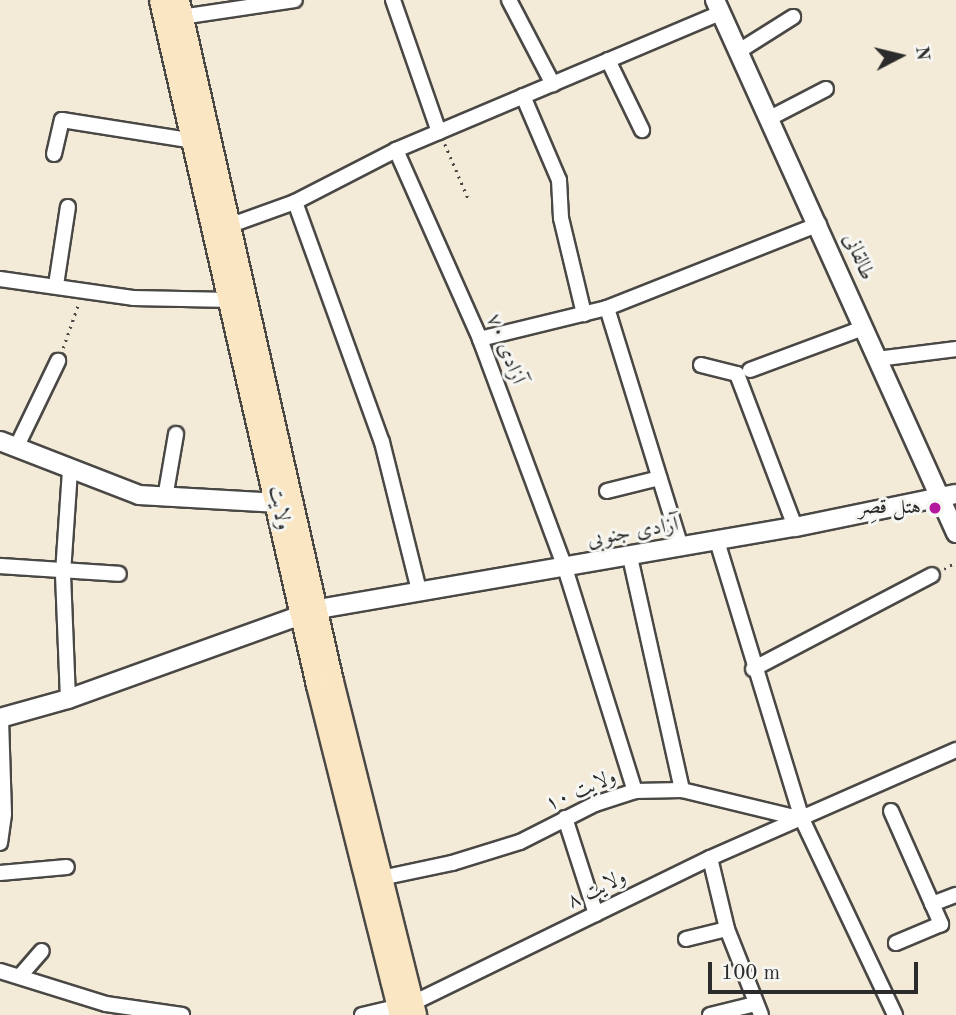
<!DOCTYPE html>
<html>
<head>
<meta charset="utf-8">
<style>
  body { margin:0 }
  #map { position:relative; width:956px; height:1015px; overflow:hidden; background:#f4ead8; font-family:"Old Standard TT",Amiri,serif }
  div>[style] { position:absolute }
  .path>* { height:2.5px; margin-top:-1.25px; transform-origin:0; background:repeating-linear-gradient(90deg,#494845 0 2px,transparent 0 7px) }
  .roads { filter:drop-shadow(2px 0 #494845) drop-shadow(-2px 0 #494845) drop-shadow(0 2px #494845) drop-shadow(0 -2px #494845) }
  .minor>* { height:14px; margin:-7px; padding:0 7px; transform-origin:7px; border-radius:7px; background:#fff }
  .tertiary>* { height:18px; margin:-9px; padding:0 9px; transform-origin:9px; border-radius:9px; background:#fff }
  .secondary>* { height:21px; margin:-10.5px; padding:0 10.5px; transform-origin:10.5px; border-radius:10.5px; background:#fbe6c4 }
  .dots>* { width:19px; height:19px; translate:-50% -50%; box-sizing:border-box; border:4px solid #f6f6f2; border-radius:50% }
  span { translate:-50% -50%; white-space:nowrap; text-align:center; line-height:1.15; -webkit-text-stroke:6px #f6f6f2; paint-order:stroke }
  .street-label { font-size:21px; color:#2b2b2b }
  .poi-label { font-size:21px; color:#2b2b2b }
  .right { translate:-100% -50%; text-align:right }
  .north { position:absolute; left:865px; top:21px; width:70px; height:70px; -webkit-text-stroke:5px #f6f6f2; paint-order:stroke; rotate:83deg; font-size:19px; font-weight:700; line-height:28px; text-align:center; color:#2b2b2b }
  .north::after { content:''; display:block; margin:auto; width:24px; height:32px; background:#2b2b2b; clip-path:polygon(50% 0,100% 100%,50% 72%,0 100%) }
  .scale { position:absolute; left:708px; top:962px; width:210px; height:32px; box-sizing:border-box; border:4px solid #2b2b2b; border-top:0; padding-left:9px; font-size:21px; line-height:24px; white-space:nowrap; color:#2b2b2b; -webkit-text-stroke:5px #f6f6f2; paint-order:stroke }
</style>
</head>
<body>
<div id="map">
  <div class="path">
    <i style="left:445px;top:144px;width:59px;rotate:66.9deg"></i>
    <i style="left:63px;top:348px;width:46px;rotate:-70.8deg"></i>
    <i style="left:944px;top:569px;width:14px;rotate:-30deg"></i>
  </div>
  <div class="roads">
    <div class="minor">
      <i style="left:393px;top:0;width:140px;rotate:70.8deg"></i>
      <i style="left:509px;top:0;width:95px;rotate:62.4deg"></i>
      <i style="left:181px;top:17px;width:115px;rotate:-8.5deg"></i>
      <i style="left:739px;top:51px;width:64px;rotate:-32.2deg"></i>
      <i style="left:608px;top:60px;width:78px;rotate:64.1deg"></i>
      <i style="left:523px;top:96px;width:91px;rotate:66.8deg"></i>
      <i style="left:559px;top:180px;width:38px;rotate:87deg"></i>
      <i style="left:561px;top:218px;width:99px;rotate:76.5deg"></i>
      <i style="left:770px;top:118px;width:63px;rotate:-27.4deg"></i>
      <i style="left:396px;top:150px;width:207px;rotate:66deg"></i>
      <i style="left:480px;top:339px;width:244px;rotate:69.6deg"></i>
      <i style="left:565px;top:568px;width:234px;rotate:72.6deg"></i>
      <i style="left:54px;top:154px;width:35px;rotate:-77deg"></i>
      <i style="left:62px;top:120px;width:134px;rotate:9deg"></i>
      <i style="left:295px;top:202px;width:255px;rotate:70.1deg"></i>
      <i style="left:382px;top:442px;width:153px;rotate:76deg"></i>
      <i style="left:231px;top:225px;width:68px;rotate:-19.8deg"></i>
      <i style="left:295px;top:202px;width:114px;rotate:-27.2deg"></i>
      <i style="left:396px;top:150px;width:353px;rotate:-22.9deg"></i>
      <i style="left:0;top:279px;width:134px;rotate:8.1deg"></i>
      <i style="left:133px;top:298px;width:99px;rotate:1.2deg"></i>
      <i style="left:56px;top:285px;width:79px;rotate:-81.3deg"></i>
      <i style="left:607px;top:308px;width:250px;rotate:72.8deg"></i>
      <i style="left:480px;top:339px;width:131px;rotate:-13.7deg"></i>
      <i style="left:607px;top:308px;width:228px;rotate:-21.6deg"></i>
      <i style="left:877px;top:359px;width:80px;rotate:-7.2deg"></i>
      <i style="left:701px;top:365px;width:37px;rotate:14deg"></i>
      <i style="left:737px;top:374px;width:164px;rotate:69.2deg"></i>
      <i style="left:750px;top:370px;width:121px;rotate:-20.4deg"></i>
      <i style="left:16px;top:448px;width:97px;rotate:-64.2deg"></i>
      <i style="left:607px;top:491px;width:54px;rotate:-14deg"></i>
      <i style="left:165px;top:498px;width:65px;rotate:-80.2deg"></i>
      <i style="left:717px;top:541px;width:291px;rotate:73deg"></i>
      <i style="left:802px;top:819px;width:217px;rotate:64.6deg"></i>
      <i style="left:630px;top:557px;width:239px;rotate:77.4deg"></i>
      <i style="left:0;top:566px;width:119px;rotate:3.8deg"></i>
      <i style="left:753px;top:669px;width:202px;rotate:-27.7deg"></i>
      <i style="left:68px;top:699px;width:126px;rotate:-92.3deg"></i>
      <i style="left:63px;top:573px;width:104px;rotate:-86.1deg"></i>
      <i style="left:891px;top:811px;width:124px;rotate:66.1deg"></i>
      <i style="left:941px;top:924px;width:49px;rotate:157.1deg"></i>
      <i style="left:565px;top:818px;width:101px;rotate:72.1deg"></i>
      <i style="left:0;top:843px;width:29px;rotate:-82deg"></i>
      <i style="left:4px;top:814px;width:97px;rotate:-91.8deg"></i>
      <i style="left:710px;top:858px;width:73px;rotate:76.5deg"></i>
      <i style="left:727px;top:929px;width:92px;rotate:68.4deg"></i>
      <i style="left:0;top:873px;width:67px;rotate:-5.1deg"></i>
      <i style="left:381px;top:878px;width:73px;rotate:-11.9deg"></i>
      <i style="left:452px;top:863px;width:71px;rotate:-17.2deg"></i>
      <i style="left:520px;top:842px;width:84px;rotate:-26.9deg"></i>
      <i style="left:595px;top:804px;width:42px;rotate:-18deg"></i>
      <i style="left:635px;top:791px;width:47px;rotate:-1.2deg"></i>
      <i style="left:682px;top:790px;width:123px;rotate:13.6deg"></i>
      <i style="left:932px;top:904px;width:26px;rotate:-21deg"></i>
      <i style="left:686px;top:939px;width:42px;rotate:-13.7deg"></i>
      <i style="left:0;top:971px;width:111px;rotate:17.3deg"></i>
      <i style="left:106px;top:1004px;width:77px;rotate:8.2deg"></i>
      <i style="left:20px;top:976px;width:33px;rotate:-49deg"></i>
      <i style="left:413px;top:1003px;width:331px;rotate:-26deg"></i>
      <i style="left:710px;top:858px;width:269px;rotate:-23.7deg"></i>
      <i style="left:362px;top:1015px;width:37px;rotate:-13deg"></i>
      <i style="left:710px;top:1015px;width:46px;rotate:-13.7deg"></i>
    </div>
    <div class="tertiary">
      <i style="left:715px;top:0;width:585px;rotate:65.67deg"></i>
      <i style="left:0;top:441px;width:149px;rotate:21.2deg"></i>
      <i style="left:139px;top:495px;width:140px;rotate:3.3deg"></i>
      <i style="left:0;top:718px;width:71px;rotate:-15.6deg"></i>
      <i style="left:68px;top:699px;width:266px;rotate:-19.8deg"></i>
      <i style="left:318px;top:609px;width:484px;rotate:-9.8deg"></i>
      <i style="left:795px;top:527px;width:164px;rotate:-11.6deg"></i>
    </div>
    <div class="secondary">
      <i style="left:160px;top:0;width:703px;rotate:77.09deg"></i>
      <i style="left:317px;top:685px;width:340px;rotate:75.9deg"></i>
      <i style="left:178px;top:0;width:698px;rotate:77.26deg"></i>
      <i style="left:332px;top:681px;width:344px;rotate:76deg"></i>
    </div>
  </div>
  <div class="dots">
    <i style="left:935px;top:508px;background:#b5179e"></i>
  </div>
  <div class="street-label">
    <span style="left:858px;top:257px;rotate:67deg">طالقانی</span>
    <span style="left:505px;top:349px;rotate:69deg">آزادی ۷۰</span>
    <span style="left:279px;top:508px;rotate:78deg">ولایت</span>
    <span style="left:633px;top:533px;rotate:-10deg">آزادی جنوبی</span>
    <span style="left:581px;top:791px;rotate:-23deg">ولایت ۱۰</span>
    <span style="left:597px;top:890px;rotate:-26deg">ولایت ۸</span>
  </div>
  <div class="poi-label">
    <span class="right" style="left:921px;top:508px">هتل قصِر</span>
  </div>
  <div class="north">N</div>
  <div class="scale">100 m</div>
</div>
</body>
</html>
